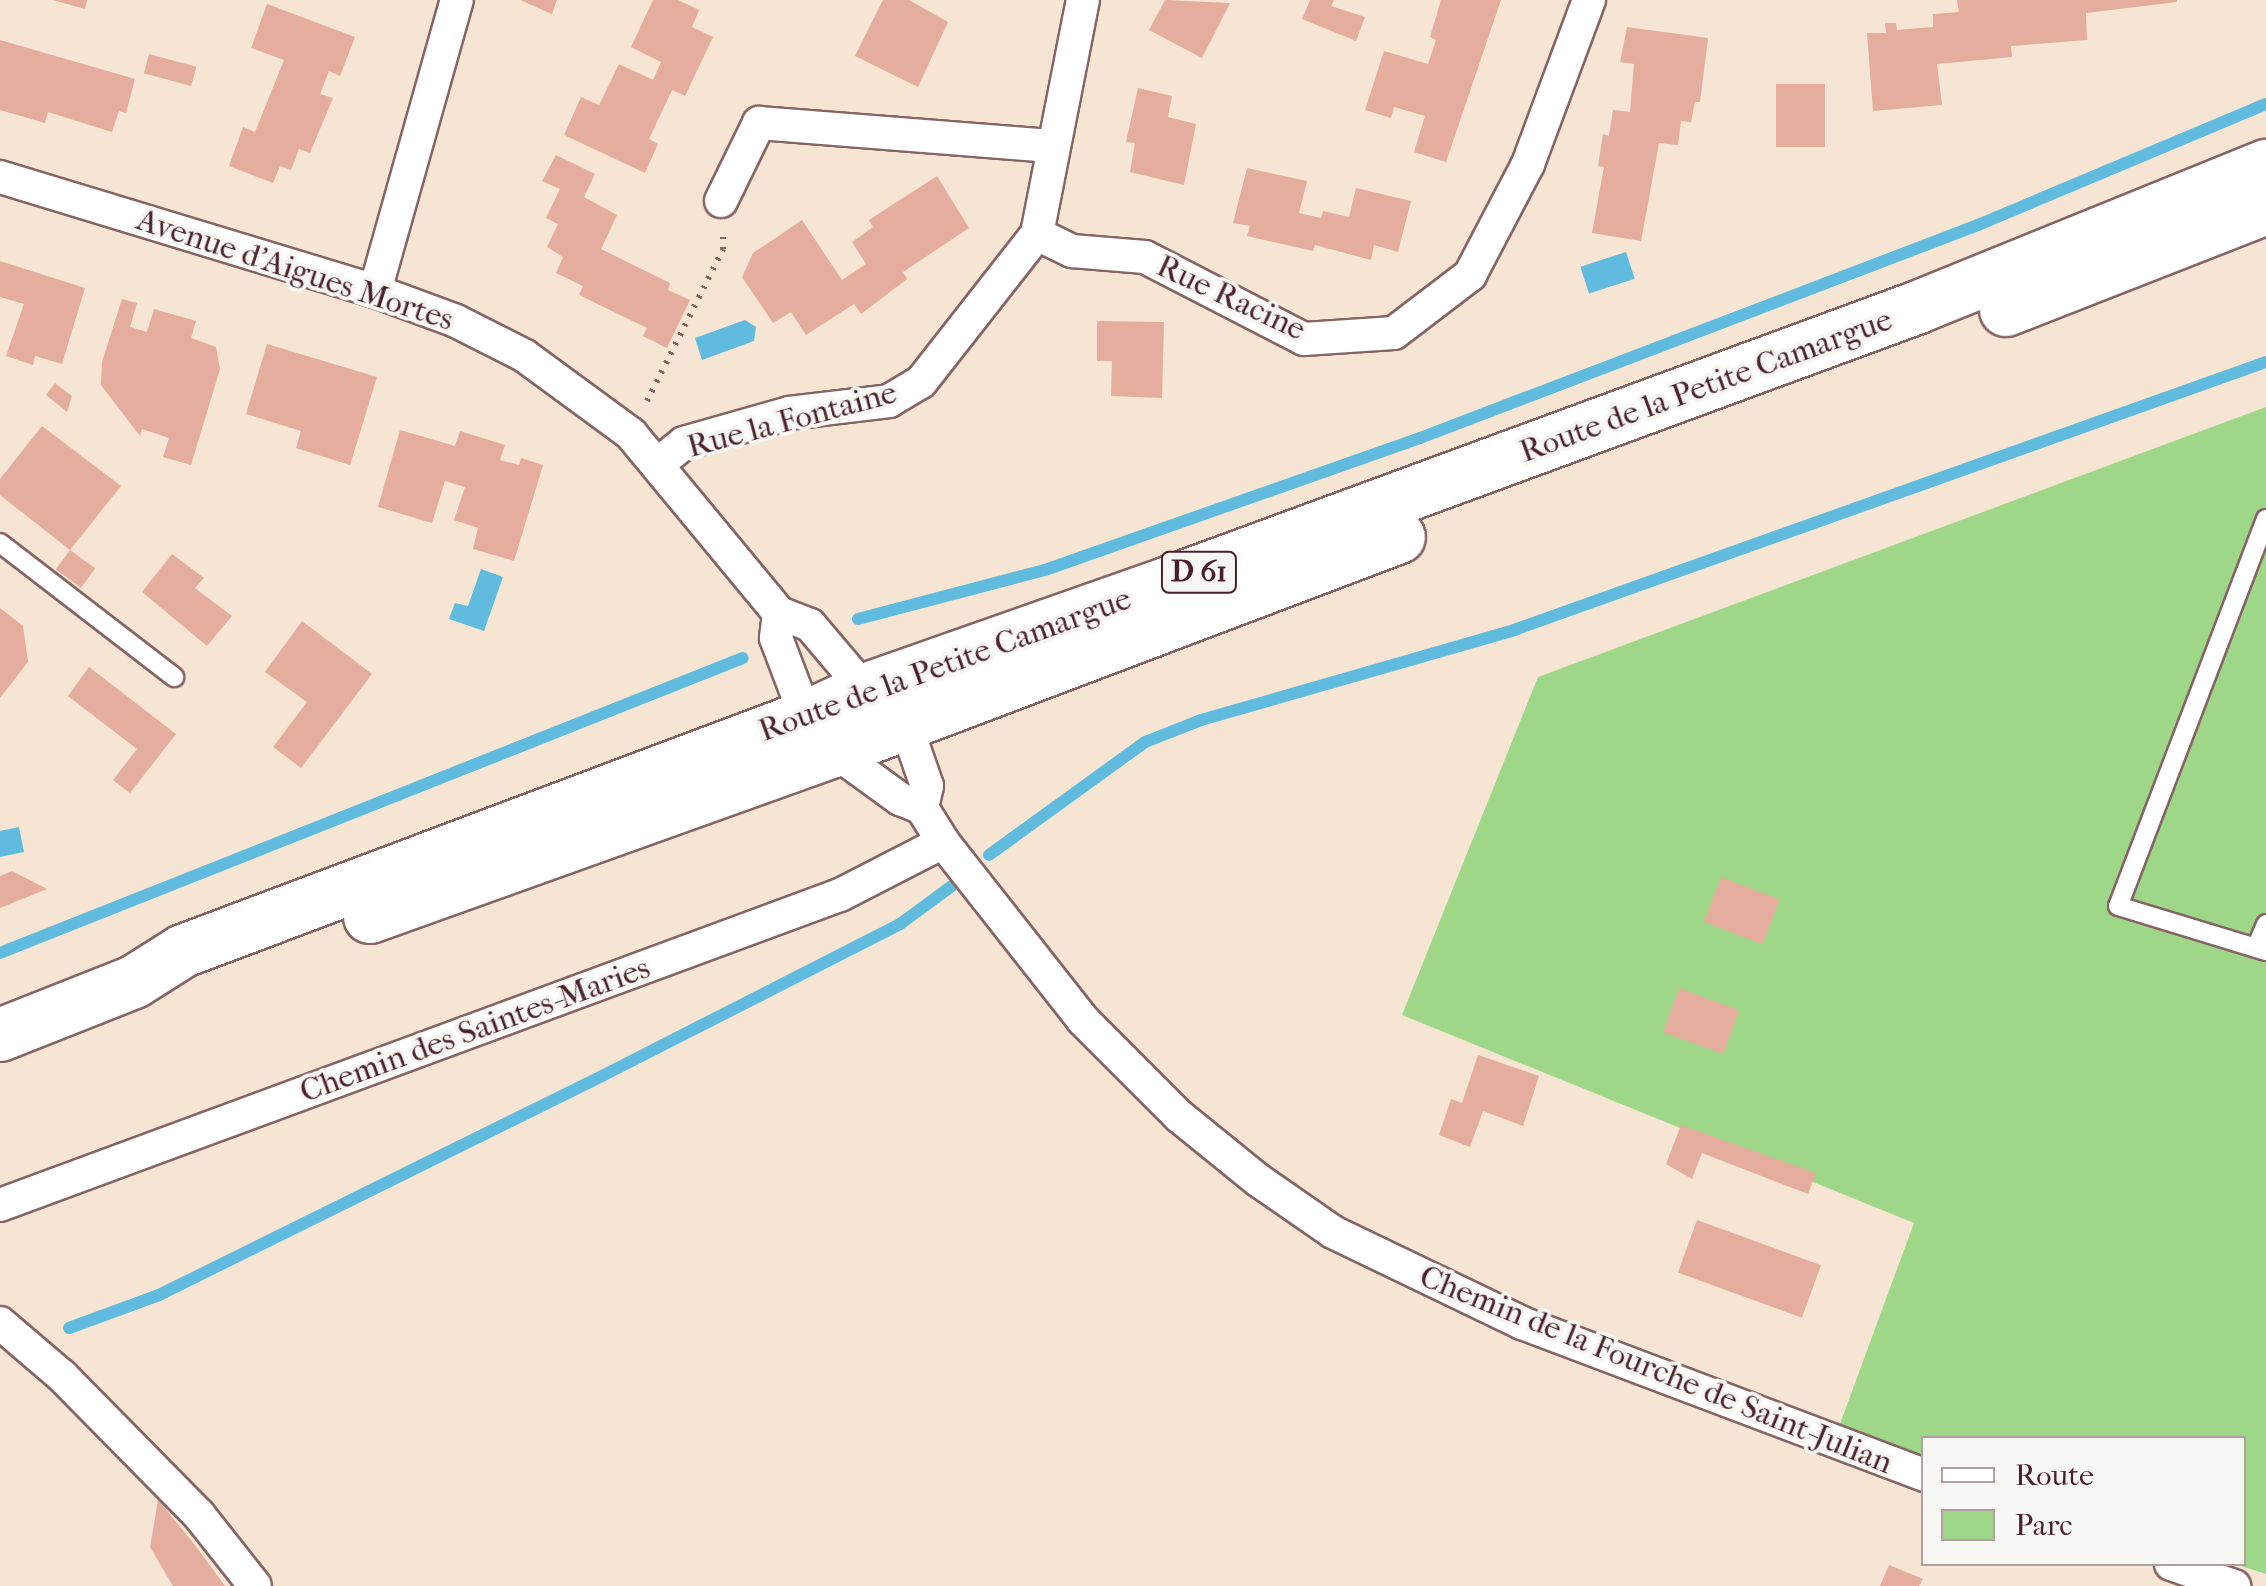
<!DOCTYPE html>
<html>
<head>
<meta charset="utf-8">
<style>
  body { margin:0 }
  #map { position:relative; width:2266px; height:1586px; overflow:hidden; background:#f5e5d2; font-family:"IM FELL French Canon",serif }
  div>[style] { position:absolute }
  .green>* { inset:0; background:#9fd789 }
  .water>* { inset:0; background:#60bbde; transform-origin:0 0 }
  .stream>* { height:12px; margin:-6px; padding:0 6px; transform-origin:6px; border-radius:6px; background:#60bbde }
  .building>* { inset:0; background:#e4ad9d; transform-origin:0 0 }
  .path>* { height:6px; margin-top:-3px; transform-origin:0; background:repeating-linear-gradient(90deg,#866465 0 2.5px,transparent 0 10.5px) }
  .roads { filter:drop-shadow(2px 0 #866465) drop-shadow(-2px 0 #866465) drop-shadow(0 2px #866465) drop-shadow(0 -2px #866465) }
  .lane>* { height:18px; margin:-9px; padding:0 9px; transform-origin:9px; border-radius:9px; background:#fff }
  .street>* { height:32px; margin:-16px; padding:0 16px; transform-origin:16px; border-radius:16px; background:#fff }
  .primary>* { height:52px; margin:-26px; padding:0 26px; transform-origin:26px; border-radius:26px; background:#fff }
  span { translate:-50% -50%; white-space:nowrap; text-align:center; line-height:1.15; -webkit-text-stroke:8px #f6f6f2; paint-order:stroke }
  .shield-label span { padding:2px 8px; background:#f6f6f2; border:2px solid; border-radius:8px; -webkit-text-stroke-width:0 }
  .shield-label { font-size:30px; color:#4a1f2b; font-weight:700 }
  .street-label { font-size:32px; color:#4a1f2b }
  .legend { position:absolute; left:1921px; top:1436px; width:325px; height:130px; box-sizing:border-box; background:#f6f6f2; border:2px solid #b1a0a2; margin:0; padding:12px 18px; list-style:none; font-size:30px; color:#4a1f2b }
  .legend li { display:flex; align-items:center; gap:20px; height:50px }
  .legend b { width:50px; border:2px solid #b1a0a2 }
</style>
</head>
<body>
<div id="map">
  <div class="green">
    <i style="clip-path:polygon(2266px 407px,2266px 1574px,2235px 1564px,2244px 1564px,2244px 1438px,1924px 1438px,1923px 1460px,1837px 1432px,1914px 1223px,1402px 1015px,1538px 677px)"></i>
  </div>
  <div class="water">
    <i style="left:1626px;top:252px;width:28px;height:48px;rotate:72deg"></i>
    <i style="clip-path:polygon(745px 320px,756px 327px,754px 341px,702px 360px,695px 338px)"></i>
    <i style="clip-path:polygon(481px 569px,503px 577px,484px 631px,449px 619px,455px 603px,468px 606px)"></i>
    <i style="clip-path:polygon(19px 827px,24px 852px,0 857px,0 831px)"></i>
  </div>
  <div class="stream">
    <i style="left:858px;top:619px;width:193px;rotate:-14.7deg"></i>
    <i style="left:1045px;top:570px;width:398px;rotate:-19.4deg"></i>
    <i style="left:1420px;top:438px;width:597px;rotate:-20.89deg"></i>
    <i style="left:1978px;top:225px;width:312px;rotate:-22.8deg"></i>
    <i style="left:989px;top:855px;width:193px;rotate:-35.9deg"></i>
    <i style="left:1145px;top:742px;width:60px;rotate:-21.4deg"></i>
    <i style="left:1201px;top:720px;width:326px;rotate:-16deg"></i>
    <i style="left:1514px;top:630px;width:798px;rotate:-19.62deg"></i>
    <i style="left:0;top:953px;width:799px;rotate:-21.66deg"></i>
    <i style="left:69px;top:1328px;width:96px;rotate:-20.1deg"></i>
    <i style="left:159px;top:1295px;width:494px;rotate:-26.3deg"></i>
    <i style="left:602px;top:1076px;width:335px;rotate:-27deg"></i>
    <i style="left:900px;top:924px;width:64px;rotate:-36.2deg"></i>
  </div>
  <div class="building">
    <i style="clip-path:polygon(53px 0,87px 0,85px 9px)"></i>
    <i style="clip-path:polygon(520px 0,557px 0,552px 14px)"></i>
    <i style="clip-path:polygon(653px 0,678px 0,699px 10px,692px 27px,713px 37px,685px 96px,672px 90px,649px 139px,658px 144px,645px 173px,564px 135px,581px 97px,599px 105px,619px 64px,653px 80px,661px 62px,631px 47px)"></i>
    <i style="clip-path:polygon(883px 0,909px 0,948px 22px,918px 87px,855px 56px)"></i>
    <i style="clip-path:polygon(1165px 0,1230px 3px,1202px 58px,1149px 30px)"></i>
    <i style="clip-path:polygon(1310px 0,1334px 0,1331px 6px,1365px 17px,1356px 41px,1302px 19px)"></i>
    <i style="clip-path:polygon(1441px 0,1501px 0,1446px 162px,1414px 152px,1425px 116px,1394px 107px,1391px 118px,1365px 110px,1384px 51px,1428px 64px,1436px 40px,1430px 37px)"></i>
    <i style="clip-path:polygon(1957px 0,2177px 0,2177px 2px,2086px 13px,2087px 40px,2011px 46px,2012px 57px,1937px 64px,1942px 105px,1873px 111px,1867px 33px,1886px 33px,1885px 23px,1896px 23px,1897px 30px,1933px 27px,1933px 14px,1959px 12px)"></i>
    <i style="clip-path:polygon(267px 4px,355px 37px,340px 76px,329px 71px,320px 94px,333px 98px,310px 153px,299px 149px,291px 170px,280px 166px,273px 183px,229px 166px,243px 127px,255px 132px,284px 60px,251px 48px)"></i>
    <i style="clip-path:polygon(1627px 27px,1708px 38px,1700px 102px,1695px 102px,1691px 122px,1681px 121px,1678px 145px,1659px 143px,1641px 241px,1592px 233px,1604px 167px,1598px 166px,1603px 134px,1609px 136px,1613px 110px,1630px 112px,1634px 64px,1620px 62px)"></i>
    <i style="clip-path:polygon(0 40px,135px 79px,126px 113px,119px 111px,112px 132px,48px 112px,45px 123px,0 110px)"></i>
    <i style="left:149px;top:54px;width:49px;height:20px;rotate:15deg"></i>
    <i style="left:1776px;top:84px;width:49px;height:63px"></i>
    <i style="clip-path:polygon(1138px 88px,1172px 96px,1168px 117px,1196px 124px,1184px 185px,1130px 172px,1135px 143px,1126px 142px)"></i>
    <i style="clip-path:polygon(556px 155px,595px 174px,584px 197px,617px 215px,601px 249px,670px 283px,668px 290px,690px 300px,667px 348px,643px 336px,647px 328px,579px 295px,583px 286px,556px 273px,563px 257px,547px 247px,558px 224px,546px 218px,560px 189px,542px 181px)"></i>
    <i style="clip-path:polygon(1247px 168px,1307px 181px,1299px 213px,1321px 218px,1323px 211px,1349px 217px,1356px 188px,1411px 201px,1398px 252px,1374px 245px,1371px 260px,1315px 245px,1313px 251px,1247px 236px,1250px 226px,1233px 223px)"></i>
    <i style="clip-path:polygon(937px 176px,969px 228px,903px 272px,907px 279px,861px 314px,854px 304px,806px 335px,791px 312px,773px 323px,742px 277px,753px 253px,802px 220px,842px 280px,866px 264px,852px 242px,873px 227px,869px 220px)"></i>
    <i style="clip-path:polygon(0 261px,85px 288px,62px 364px,35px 356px,33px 365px,6px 356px,24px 304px,0 297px)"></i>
    <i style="clip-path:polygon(122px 299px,137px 303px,130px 327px,147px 332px,154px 309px,196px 321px,191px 338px,216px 347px,220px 369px,191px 465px,163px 457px,169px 438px,142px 429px,140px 436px,101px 385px,102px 362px)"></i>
    <i style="clip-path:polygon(1097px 321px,1164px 322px,1162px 398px,1111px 396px,1112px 361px,1097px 361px)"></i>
    <i style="clip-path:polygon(267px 344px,377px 377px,350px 465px,296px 448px,301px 431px,246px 414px)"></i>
    <i style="clip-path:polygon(55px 383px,72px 396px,67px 412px,46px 395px)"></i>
    <i style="clip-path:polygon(42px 426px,121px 486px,70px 550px,0 495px,0 479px)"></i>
    <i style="clip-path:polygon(400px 430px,455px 446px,460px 431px,505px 445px,500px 460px,519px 465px,521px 458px,543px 465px,514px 561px,473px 549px,478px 528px,454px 520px,465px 487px,445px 481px,432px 523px,378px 507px)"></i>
    <i style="left:70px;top:550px;width:31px;height:24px;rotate:36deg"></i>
    <i style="clip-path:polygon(172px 554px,204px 578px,195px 588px,232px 616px,207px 646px,142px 592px)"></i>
    <i style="clip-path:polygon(0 608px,23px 626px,28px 662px,0 698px)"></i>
    <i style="clip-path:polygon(302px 621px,372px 674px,301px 768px,273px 747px,307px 702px,265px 672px)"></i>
    <i style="clip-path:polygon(89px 667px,176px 734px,130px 793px,113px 780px,137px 749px,68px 696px)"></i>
    <i style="clip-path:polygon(12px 871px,47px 889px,0 908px,0 876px)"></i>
    <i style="left:1721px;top:877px;width:63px;height:48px;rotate:21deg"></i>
    <i style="left:1679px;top:988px;width:64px;height:47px;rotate:20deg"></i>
    <i style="clip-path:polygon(1478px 1055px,1539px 1076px,1523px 1126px,1483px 1111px,1470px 1147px,1439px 1135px,1451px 1099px,1462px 1103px)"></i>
    <i style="clip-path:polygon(1681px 1125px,1816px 1173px,1808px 1194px,1702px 1153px,1692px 1179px,1666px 1164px)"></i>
    <i style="left:1697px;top:1220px;width:132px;height:56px;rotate:20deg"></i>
    <i style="clip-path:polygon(158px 1500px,194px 1544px,225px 1586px,173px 1586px,150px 1547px)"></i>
    <i style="clip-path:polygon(1889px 1565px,1923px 1579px,1919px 1586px,1880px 1586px)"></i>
  </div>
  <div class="path">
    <i style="left:647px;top:401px;width:170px;rotate:-63.4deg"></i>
    <i style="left:723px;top:249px;width:12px;rotate:-90deg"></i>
  </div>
  <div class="roads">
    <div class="lane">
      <i style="left:2266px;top:519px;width:414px;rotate:110.9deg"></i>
      <i style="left:2118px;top:906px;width:155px;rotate:16.9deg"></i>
      <i style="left:0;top:543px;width:220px;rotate:37.6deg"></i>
      <i style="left:2256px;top:948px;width:26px;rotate:-67deg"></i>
    </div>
    <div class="street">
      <i style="left:0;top:177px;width:392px;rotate:16.9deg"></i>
      <i style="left:375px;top:291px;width:86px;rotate:20.3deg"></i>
      <i style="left:456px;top:321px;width:77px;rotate:26.9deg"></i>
      <i style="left:525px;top:356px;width:132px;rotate:36.3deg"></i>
      <i style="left:631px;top:434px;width:232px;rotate:50.4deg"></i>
      <i style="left:779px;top:613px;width:33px;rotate:21deg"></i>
      <i style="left:810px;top:625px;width:85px;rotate:49.8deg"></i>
      <i style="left:721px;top:201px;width:87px;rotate:-64deg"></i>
      <i style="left:759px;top:123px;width:293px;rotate:4.5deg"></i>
      <i style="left:1037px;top:234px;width:39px;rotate:26deg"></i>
      <i style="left:1072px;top:251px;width:73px;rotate:4.7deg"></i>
      <i style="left:1145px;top:257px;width:179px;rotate:27.3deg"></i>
      <i style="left:1304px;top:339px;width:90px;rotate:-3.8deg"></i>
      <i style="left:1394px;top:333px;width:96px;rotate:-37.3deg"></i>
      <i style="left:1470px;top:275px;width:125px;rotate:-62.4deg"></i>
      <i style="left:1528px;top:164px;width:175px;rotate:-69.6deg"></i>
      <i style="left:375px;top:291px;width:302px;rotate:-74.3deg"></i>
      <i style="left:658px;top:464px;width:33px;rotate:-39deg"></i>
      <i style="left:684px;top:443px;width:109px;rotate:-15.9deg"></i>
      <i style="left:789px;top:413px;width:101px;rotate:-6.8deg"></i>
      <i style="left:889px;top:401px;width:37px;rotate:-31deg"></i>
      <i style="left:921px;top:382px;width:188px;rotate:-51.9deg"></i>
      <i style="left:1037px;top:234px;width:238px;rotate:-78.9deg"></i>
      <i style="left:779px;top:613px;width:25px;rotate:97deg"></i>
      <i style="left:776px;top:638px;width:85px;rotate:69.2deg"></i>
      <i style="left:898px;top:724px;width:15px;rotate:42deg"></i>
      <i style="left:909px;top:734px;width:55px;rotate:70.9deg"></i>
      <i style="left:927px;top:786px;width:23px;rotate:103deg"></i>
      <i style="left:834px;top:751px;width:82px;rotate:36deg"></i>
      <i style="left:900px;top:799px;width:24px;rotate:22deg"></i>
      <i style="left:922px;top:808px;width:40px;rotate:58deg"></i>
      <i style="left:943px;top:842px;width:226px;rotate:51.8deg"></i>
      <i style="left:1083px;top:1020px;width:136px;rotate:45deg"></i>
      <i style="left:1179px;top:1116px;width:102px;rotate:39deg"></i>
      <i style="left:1258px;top:1180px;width:91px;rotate:34.7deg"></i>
      <i style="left:1333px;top:1232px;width:210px;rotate:25.7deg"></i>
      <i style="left:1522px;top:1323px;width:430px;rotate:20.7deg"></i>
      <i style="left:0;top:1205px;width:895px;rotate:-20.26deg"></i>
      <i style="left:840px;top:895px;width:116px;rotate:-27.2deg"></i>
      <i style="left:0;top:1323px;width:82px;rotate:40.5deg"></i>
      <i style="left:62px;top:1376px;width:195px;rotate:45.4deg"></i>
      <i style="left:199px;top:1515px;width:90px;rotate:51.7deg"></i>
      <i style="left:2171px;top:1564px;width:67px;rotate:19.2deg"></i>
    </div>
    <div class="primary">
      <i style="left:2006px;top:310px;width:279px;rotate:-21.4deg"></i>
      <i style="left:370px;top:917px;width:493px;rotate:-19.7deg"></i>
      <i style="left:834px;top:751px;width:604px;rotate:-20.74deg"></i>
      <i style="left:0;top:1035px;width:144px;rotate:-21.6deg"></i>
      <i style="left:134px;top:982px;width:58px;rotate:-32.3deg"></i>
      <i style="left:183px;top:951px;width:665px;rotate:-20.59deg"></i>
      <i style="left:806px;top:717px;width:65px;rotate:-24.6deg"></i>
      <i style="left:865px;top:690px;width:324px;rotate:-19.4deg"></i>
      <i style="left:1171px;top:582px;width:794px;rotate:-20.19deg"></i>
      <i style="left:1916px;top:308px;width:378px;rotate:-22.1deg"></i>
    </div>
  </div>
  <div class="shield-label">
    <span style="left:1199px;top:572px">D 61</span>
  </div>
  <div class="street-label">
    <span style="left:295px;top:270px;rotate:18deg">Avenue d'Aigues Mortes</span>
    <span style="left:1231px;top:298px;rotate:25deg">Rue Racine</span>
    <span style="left:1706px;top:386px;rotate:-20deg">Route de la Petite Camargue</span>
    <span style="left:792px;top:420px;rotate:-15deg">Rue la Fontaine</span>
    <span style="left:945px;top:665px;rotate:-20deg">Route de la Petite Camargue</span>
    <span style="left:475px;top:1030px;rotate:-20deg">Chemin des Saintes-Maries</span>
    <span style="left:1656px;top:1370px;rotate:22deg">Chemin de la Fourche de Saint-Julian</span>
  </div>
  <ul class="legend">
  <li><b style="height:12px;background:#fff"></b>Route</li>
  <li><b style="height:28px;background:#9fd789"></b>Parc</li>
  </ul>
</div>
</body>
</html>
